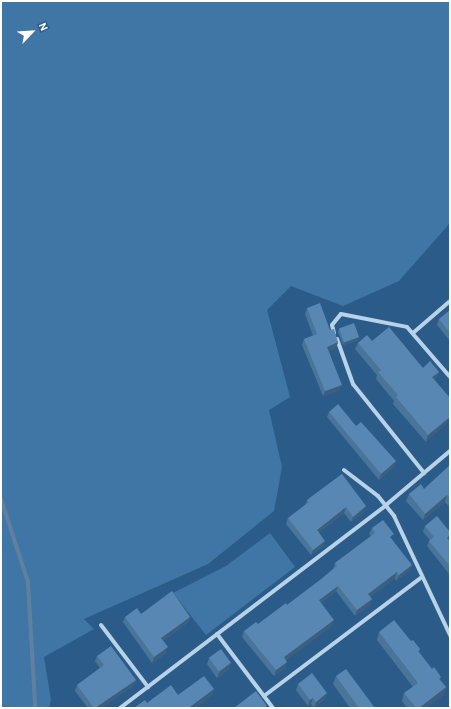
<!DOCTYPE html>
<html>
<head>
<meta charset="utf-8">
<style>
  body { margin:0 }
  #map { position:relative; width:451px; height:709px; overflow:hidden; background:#2b5c89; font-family:"Alegreya Sans",sans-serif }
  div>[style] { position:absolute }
  .green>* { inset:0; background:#4076a5 }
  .stream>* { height:4px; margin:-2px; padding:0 2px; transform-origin:2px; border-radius:2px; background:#60809f }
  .street>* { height:4px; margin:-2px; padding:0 2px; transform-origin:2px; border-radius:2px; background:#b8d2e8 }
  .wall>* { inset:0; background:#4b7499 }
  .shaded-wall>* { inset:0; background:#3d5e7d }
  .building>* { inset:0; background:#5787b2; transform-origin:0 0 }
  span { translate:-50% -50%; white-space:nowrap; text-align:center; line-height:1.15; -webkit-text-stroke:3px #2b5c89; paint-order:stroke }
  .frame { position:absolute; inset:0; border:2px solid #fff; pointer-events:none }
  .north { position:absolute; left:12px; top:12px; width:40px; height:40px; -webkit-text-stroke:3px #2b5c89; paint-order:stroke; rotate:65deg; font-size:11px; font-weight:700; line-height:16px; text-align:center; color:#fff }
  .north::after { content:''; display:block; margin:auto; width:14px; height:18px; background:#fff; clip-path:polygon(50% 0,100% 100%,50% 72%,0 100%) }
</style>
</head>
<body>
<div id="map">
  <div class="green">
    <i style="clip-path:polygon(1px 1px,450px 1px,450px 223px,399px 281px,343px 306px,291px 286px,267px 310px,290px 397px,269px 410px,282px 467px,274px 511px,208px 564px,84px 619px,94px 629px,44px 657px,51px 700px,49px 708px,1px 708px)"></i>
    <i style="clip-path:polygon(270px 533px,295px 567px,206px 635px,173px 593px,226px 566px)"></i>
  </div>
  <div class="stream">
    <i style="left:1px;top:499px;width:87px;rotate:72deg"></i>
    <i style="left:28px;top:582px;width:123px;rotate:86.7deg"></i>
    <i style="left:35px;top:705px;width:3px;rotate:108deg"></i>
  </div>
  <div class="street">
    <i style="left:334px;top:333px;width:8px;rotate:-104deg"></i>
    <i style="left:332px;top:325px;width:14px;rotate:-51deg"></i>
    <i style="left:341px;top:314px;width:67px;rotate:11.1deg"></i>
    <i style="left:407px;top:327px;width:66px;rotate:49.3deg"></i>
    <i style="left:413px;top:333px;width:49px;rotate:-40.9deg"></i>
    <i style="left:337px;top:339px;width:48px;rotate:70.4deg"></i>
    <i style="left:353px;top:384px;width:114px;rotate:51.4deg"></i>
    <i style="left:344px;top:470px;width:43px;rotate:37.4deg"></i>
    <i style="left:378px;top:496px;width:26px;rotate:51deg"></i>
    <i style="left:394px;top:516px;width:132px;rotate:64.8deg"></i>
    <i style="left:101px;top:625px;width:78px;rotate:52.8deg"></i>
    <i style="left:217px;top:634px;width:93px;rotate:52.9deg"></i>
    <i style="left:264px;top:696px;width:198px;rotate:-37deg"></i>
    <i style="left:120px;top:708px;width:335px;rotate:-37.3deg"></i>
    <i style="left:386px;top:505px;width:84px;rotate:-40.2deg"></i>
  </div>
  <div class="wall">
    <i style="clip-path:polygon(307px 308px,338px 342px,336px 348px,329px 351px,340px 390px,323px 396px,302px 345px,304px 339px,313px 336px,305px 314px)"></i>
    <i style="clip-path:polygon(450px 310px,450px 341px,437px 325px,439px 319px)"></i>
    <i style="clip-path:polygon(339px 329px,359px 337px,358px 340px,343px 345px,338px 332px)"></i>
    <i style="clip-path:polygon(372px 341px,423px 368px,439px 372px,436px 378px,434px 380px,450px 398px,426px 442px,393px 404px,394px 401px,376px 379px,377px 375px,355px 349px,358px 343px)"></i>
    <i style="clip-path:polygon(329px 412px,356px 426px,396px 461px,394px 467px,379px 480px,327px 417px)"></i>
    <i style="clip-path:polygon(450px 465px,450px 508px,445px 502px,423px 520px,406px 501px,409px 494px,424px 489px)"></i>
    <i style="clip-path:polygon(342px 474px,364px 512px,351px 522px,344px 513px,319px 532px,323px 546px,311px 555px,286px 524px,288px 518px,305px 505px,307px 500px)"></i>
    <i style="clip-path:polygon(425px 526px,450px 540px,450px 575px,427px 546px,429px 541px,430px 540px,423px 532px)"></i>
    <i style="clip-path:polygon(372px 528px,392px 539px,410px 570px,396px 581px,395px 578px,370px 597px,372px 599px,370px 605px,355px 616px,336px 591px,321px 603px,332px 626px,286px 660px,285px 668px,274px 676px,242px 637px,244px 631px,258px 624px,287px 605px,320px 580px,333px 569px,335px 563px,371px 536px,369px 534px)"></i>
    <i style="clip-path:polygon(141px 614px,190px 617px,188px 622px,163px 641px,166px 653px,152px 663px,123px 622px,125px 617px)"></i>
    <i style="clip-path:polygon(379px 632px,411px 641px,420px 649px,419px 652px,446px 687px,443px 695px,426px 708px,407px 708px,402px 701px,404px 693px,413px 687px,377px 640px)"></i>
    <i style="clip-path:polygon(97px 656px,136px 680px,134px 685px,101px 708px,88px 708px,75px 691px,77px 685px,100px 668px,95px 661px)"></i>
    <i style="clip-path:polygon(209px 658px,229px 669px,217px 678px,207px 664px)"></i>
    <i style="clip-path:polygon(336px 676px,375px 708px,350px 708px,333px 684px)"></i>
    <i style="clip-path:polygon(298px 684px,325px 699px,314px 708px,311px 704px,308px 706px,296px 690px)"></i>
  </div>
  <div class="shaded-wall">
    <i style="clip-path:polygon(359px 337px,358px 340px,343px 345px,344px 342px)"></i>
    <i style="clip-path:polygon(338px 342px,336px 348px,325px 353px,327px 347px)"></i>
    <i style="clip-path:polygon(439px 372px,436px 378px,430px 384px,432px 377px)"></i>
    <i style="clip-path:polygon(342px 385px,340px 390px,323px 396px,325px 391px)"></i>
    <i style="clip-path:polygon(450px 417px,450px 421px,426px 442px,428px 435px)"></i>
    <i style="clip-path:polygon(396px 461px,394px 467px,379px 480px,381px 474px)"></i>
    <i style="clip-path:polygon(447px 495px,445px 502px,423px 520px,425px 514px)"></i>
    <i style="clip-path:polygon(366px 506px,364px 512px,351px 522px,353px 517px)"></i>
    <i style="clip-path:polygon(346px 507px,344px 513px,315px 535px,317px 530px)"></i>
    <i style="clip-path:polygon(450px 535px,450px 540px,445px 544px,447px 538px)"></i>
    <i style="clip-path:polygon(325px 541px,323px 546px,311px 555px,313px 550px)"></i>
    <i style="clip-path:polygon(412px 565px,410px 570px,396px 581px,399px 575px)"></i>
    <i style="clip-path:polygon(397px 572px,395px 578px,366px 600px,368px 594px)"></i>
    <i style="clip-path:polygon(338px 586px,336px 591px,317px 606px,319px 600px)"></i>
    <i style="clip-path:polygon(372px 599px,370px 605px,355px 616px,357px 610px)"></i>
    <i style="clip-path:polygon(190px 617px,188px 622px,159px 644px,161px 638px)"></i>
    <i style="clip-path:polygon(334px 620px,332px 626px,282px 663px,284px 657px)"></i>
    <i style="clip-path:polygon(168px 647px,166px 653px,152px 663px,154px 657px)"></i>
    <i style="clip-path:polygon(287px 662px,285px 668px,274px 676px,276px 670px)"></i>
    <i style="clip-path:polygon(231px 663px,229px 669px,217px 678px,219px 672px)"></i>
    <i style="clip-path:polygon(136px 680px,134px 685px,101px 708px,95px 708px)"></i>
    <i style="clip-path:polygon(446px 687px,443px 695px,426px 708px,419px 708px)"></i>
    <i style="clip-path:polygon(214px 689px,212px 696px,195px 708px,190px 708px)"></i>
    <i style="clip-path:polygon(327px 693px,325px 699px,314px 708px,316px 702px)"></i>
    <i style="clip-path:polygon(313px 698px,311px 704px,308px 706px,310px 700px)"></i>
  </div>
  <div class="building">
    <i style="clip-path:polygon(320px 303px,330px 330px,334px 329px,338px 342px,327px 347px,342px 385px,325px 391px,304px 339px,317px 334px,307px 308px)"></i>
    <i style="clip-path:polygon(450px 310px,450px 333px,439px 319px)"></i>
    <i style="left:354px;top:323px;width:15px;height:16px;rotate:70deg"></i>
    <i style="clip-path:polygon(389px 327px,423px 368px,430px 361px,439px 372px,432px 377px,450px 398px,450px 417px,428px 435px,396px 397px,398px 395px,378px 372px,381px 370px,358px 343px,367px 335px,372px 341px)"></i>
    <i style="clip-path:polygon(338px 404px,356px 426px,361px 422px,396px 461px,381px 474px,329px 412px)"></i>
    <i style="clip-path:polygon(450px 465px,450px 498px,447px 495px,425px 514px,409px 494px,421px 484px,424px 489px)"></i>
    <i style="clip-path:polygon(342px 474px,366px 506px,353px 517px,346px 507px,317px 530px,325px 541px,313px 550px,288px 518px,309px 502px,307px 500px)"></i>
    <i style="clip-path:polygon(437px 516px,450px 532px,450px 535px,447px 538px,450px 541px,450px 566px,429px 541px,434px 537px,425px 526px)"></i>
    <i style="clip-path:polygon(383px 520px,394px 534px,390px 537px,412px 565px,399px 575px,397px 572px,368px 594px,372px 599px,357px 610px,338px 586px,319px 600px,334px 620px,284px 657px,287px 662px,276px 670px,244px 631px,256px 622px,258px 624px,286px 603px,287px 605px,320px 580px,337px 566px,335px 563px,375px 533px,372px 528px)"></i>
    <i style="clip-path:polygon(172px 591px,190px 617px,161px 638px,168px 647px,154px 657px,125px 617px,137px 608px,141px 614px)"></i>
    <i style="clip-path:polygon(394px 620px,411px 641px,413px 640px,420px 649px,418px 651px,432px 669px,434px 667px,441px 677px,439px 679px,446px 687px,419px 708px,416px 708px,404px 693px,418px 683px,379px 632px)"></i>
    <i style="clip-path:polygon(111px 646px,136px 680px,95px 708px,94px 708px,77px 685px,104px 665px,97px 656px)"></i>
    <i style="left:221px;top:649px;width:17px;height:15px;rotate:54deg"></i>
    <i style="clip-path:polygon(346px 669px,375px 708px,359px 708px,336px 676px)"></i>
    <i style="clip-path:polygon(312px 673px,327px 693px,316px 702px,313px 698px,310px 700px,298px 684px)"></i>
    <i style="clip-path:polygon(204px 676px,214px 689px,190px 707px,191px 708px,134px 708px,145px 700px,147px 703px,171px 685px,178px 695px)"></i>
    <i style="clip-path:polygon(256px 691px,267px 706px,264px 708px,234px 708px)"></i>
  </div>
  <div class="frame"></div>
  <div class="north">N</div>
</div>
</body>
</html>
